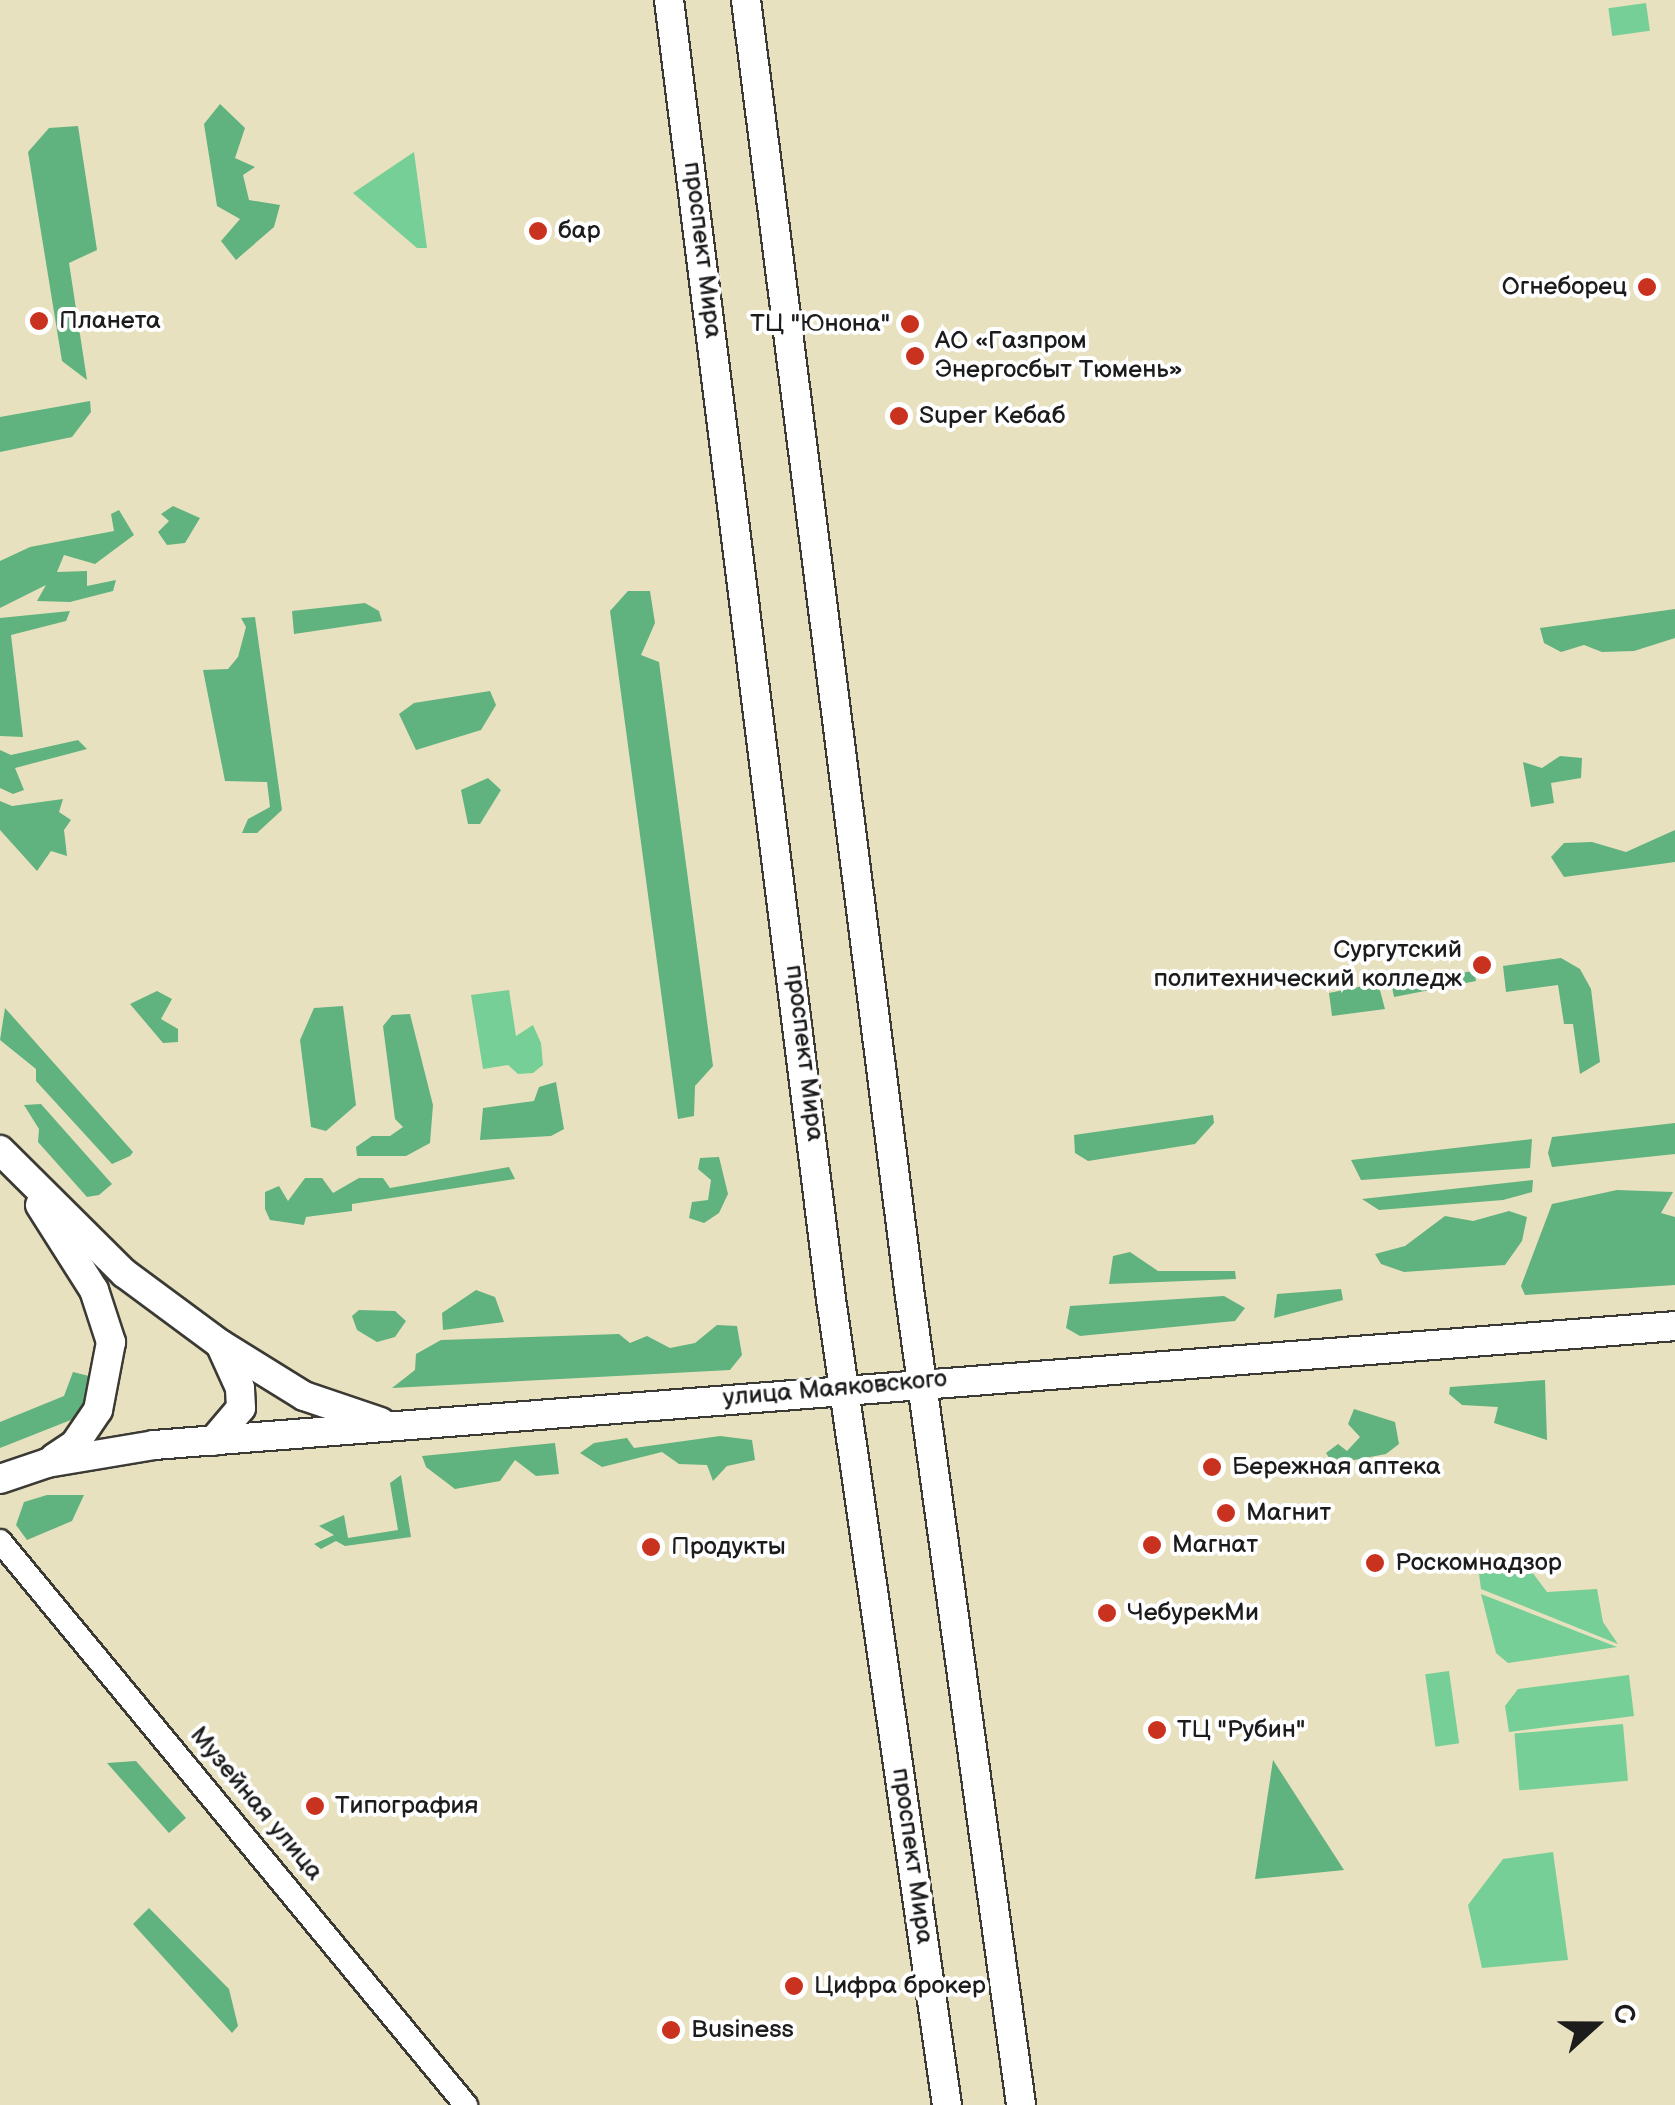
<!DOCTYPE html>
<html>
<head>
<meta charset="utf-8">
<style>
  body { margin:0 }
  #map { position:relative; width:1675px; height:2105px; overflow:hidden; background:#e8e1bf; font-family:"Balsamiq Sans",sans-serif }
  div>[style] { position:absolute }
  .green>* { inset:0; background:#76cf96; transform-origin:0 0 }
  .forest>* { inset:0; background:#60b27f }
  .roads { filter:drop-shadow(2px 0 #3b3a34) drop-shadow(-2px 0 #3b3a34) drop-shadow(0 2px #3b3a34) drop-shadow(0 -2px #3b3a34) }
  .minor>* { height:22px; margin:-11px; padding:0 11px; transform-origin:11px; border-radius:11px; background:#fff }
  .major>* { height:28px; margin:-14px; padding:0 14px; transform-origin:14px; border-radius:14px; background:#fff }
  .dots>* { width:28px; height:28px; translate:-50% -50%; box-sizing:border-box; border:5px solid #fff; border-radius:50% }
  span { translate:-50% -50%; white-space:nowrap; text-align:center; line-height:1.15; -webkit-text-stroke:8px #fff; paint-order:stroke }
  .poi-label { font-size:25px; color:#1c1c1c }
  .left { translate:0 -50%; text-align:left }
  .right { translate:-100% -50%; text-align:right }
  .street-label { font-size:25px; color:#1c1c1c }
  .north { position:absolute; left:1545px; top:1975px; width:100px; height:100px; -webkit-text-stroke:8px #fff; paint-order:stroke; rotate:69deg; font-size:28px; font-weight:700; line-height:40px; text-align:center; color:#1c1c1c }
  .north::after { content:''; display:block; margin:auto; width:35px; height:45px; background:#1c1c1c; clip-path:polygon(50% 0,100% 100%,50% 72%,0 100%) }
</style>
</head>
<body>
<div id="map">
  <div class="green">
    <i style="left:1646px;top:3px;width:28px;height:38px;rotate:82deg"></i>
    <i style="clip-path:polygon(414px 152px,427px 248px,417px 248px,353px 193px)"></i>
    <i style="clip-path:polygon(509px 990px,516px 1036px,533px 1025px,541px 1043px,543px 1065px,533px 1073px,518px 1074px,508px 1065px,483px 1069px,471px 995px)"></i>
    <i style="clip-path:polygon(1529px 1568px,1547px 1592px,1597px 1589px,1603px 1622px,1618px 1644px,1481px 1589px,1479px 1574px)"></i>
    <i style="clip-path:polygon(1481px 1594px,1617px 1647px,1508px 1663px,1496px 1653px)"></i>
    <i style="left:1449px;top:1671px;width:73px;height:24px;rotate:82deg"></i>
    <i style="clip-path:polygon(1629px 1675px,1634px 1716px,1509px 1732px,1505px 1706px,1518px 1689px)"></i>
    <i style="left:1623px;top:1724px;width:57px;height:109px;rotate:85deg"></i>
    <i style="clip-path:polygon(1553px 1852px,1568px 1960px,1482px 1968px,1468px 1905px,1503px 1859px)"></i>
  </div>
  <div class="forest">
    <i style="clip-path:polygon(220px 104px,245px 128px,235px 158px,255px 167px,243px 175px,249px 200px,280px 205px,274px 227px,236px 260px,221px 241px,240px 219px,217px 206px,204px 124px)"></i>
    <i style="clip-path:polygon(78px 126px,97px 250px,69px 263px,87px 380px,62px 361px,28px 152px,49px 128px)"></i>
    <i style="clip-path:polygon(90px 401px,91px 412px,72px 437px,0 452px,0 417px)"></i>
    <i style="clip-path:polygon(173px 506px,200px 518px,185px 543px,167px 545px,158px 532px,169px 521px,161px 514px)"></i>
    <i style="clip-path:polygon(119px 510px,134px 535px,95px 564px,64px 555px,57px 572px,87px 571px,87px 586px,116px 580px,113px 591px,70px 602px,37px 601px,46px 585px,0 608px,0 561px,30px 547px,114px 531px,111px 514px)"></i>
    <i style="clip-path:polygon(628px 591px,650px 591px,655px 623px,641px 655px,659px 662px,713px 1066px,695px 1086px,694px 1116px,678px 1119px,610px 611px)"></i>
    <i style="clip-path:polygon(365px 603px,379px 611px,382px 621px,294px 634px,292px 611px)"></i>
    <i style="clip-path:polygon(1675px 609px,1675px 638px,1634px 651px,1602px 652px,1584px 645px,1561px 652px,1544px 643px,1540px 628px)"></i>
    <i style="clip-path:polygon(70px 611px,66px 621px,11px 635px,23px 737px,0 736px,0 618px)"></i>
    <i style="clip-path:polygon(255px 617px,282px 810px,257px 833px,242px 833px,248px 819px,270px 807px,267px 782px,225px 781px,203px 670px,228px 669px,238px 657px,246px 627px,241px 618px)"></i>
    <i style="clip-path:polygon(490px 691px,496px 705px,481px 730px,416px 750px,399px 714px,414px 703px)"></i>
    <i style="clip-path:polygon(78px 740px,87px 749px,15px 768px,24px 790px,13px 794px,0 788px,0 750px,11px 755px)"></i>
    <i style="clip-path:polygon(1560px 756px,1582px 758px,1581px 778px,1551px 783px,1554px 803px,1531px 807px,1523px 762px,1542px 768px)"></i>
    <i style="clip-path:polygon(488px 778px,501px 790px,480px 824px,468px 824px,461px 790px)"></i>
    <i style="clip-path:polygon(63px 799px,59px 812px,71px 820px,64px 830px,67px 856px,51px 851px,37px 871px,0 830px,0 801px,12px 806px)"></i>
    <i style="clip-path:polygon(1675px 830px,1675px 862px,1564px 877px,1551px 857px,1564px 843px,1592px 842px,1626px 852px)"></i>
    <i style="clip-path:polygon(1561px 958px,1580px 969px,1591px 989px,1600px 1062px,1580px 1074px,1573px 1024px,1564px 1024px,1558px 985px,1506px 992px,1503px 966px)"></i>
    <i style="clip-path:polygon(1474px 971px,1476px 981px,1394px 997px,1391px 982px)"></i>
    <i style="clip-path:polygon(1378px 983px,1385px 1009px,1332px 1016px,1329px 993px)"></i>
    <i style="clip-path:polygon(157px 991px,172px 999px,161px 1019px,178px 1029px,178px 1042px,163px 1043px,130px 1004px)"></i>
    <i style="clip-path:polygon(343px 1006px,356px 1105px,326px 1131px,311px 1127px,300px 1040px,314px 1008px)"></i>
    <i style="clip-path:polygon(5px 1008px,133px 1152px,130px 1156px,112px 1164px,36px 1081px,36px 1069px,0 1040px)"></i>
    <i style="clip-path:polygon(410px 1014px,433px 1105px,430px 1143px,406px 1156px,357px 1156px,356px 1147px,372px 1136px,390px 1136px,403px 1127px,395px 1119px,383px 1026px,392px 1015px)"></i>
    <i style="clip-path:polygon(556px 1082px,564px 1129px,551px 1136px,480px 1140px,483px 1108px,534px 1101px,539px 1087px)"></i>
    <i style="clip-path:polygon(41px 1104px,112px 1184px,99px 1195px,87px 1197px,38px 1142px,39px 1129px,24px 1105px)"></i>
    <i style="clip-path:polygon(1213px 1115px,1214px 1123px,1195px 1144px,1088px 1161px,1075px 1153px,1074px 1135px)"></i>
    <i style="clip-path:polygon(1675px 1123px,1675px 1154px,1552px 1167px,1548px 1153px,1552px 1137px)"></i>
    <i style="clip-path:polygon(1532px 1139px,1530px 1168px,1361px 1180px,1351px 1160px)"></i>
    <i style="clip-path:polygon(719px 1157px,728px 1194px,719px 1213px,704px 1223px,689px 1218px,692px 1202px,708px 1200px,711px 1180px,698px 1169px,700px 1158px)"></i>
    <i style="clip-path:polygon(509px 1167px,515px 1179px,352px 1204px,352px 1211px,306px 1217px,304px 1225px,270px 1220px,265px 1209px,265px 1192px,279px 1186px,288px 1201px,305px 1178px,322px 1178px,333px 1193px,359px 1178px,383px 1178px,390px 1188px)"></i>
    <i style="clip-path:polygon(1533px 1180px,1532px 1192px,1503px 1200px,1379px 1210px,1362px 1199px)"></i>
    <i style="clip-path:polygon(1617px 1190px,1673px 1192px,1661px 1213px,1675px 1217px,1675px 1285px,1525px 1295px,1521px 1286px,1552px 1204px)"></i>
    <i style="clip-path:polygon(1509px 1211px,1527px 1217px,1522px 1241px,1505px 1265px,1404px 1272px,1381px 1264px,1375px 1254px,1405px 1246px,1445px 1216px,1473px 1221px)"></i>
    <i style="clip-path:polygon(1130px 1252px,1158px 1271px,1235px 1271px,1236px 1279px,1109px 1284px,1113px 1256px)"></i>
    <i style="clip-path:polygon(1341px 1289px,1343px 1300px,1274px 1318px,1277px 1294px)"></i>
    <i style="clip-path:polygon(476px 1290px,495px 1297px,504px 1322px,443px 1330px,442px 1313px)"></i>
    <i style="clip-path:polygon(1224px 1296px,1245px 1308px,1235px 1321px,1080px 1336px,1066px 1328px,1070px 1306px)"></i>
    <i style="clip-path:polygon(359px 1310px,395px 1311px,406px 1321px,395px 1337px,377px 1342px,357px 1330px,352px 1316px)"></i>
    <i style="clip-path:polygon(717px 1325px,737px 1326px,742px 1355px,730px 1370px,392px 1388px,415px 1370px,416px 1354px,441px 1340px,619px 1334px,630px 1343px,647px 1336px,670px 1348px,695px 1343px)"></i>
    <i style="clip-path:polygon(73px 1372px,97px 1378px,86px 1414px,0 1448px,0 1422px,64px 1396px)"></i>
    <i style="clip-path:polygon(1545px 1380px,1547px 1440px,1494px 1423px,1498px 1407px,1462px 1405px,1449px 1394px,1450px 1387px)"></i>
    <i style="clip-path:polygon(1354px 1409px,1395px 1422px,1399px 1444px,1386px 1454px,1333px 1464px,1326px 1453px,1338px 1444px,1347px 1451px,1360px 1437px,1348px 1424px)"></i>
    <i style="clip-path:polygon(720px 1436px,752px 1440px,755px 1460px,727px 1466px,713px 1481px,707px 1465px,679px 1464px,662px 1452px,602px 1467px,580px 1453px,594px 1443px,627px 1438px,634px 1448px)"></i>
    <i style="clip-path:polygon(555px 1443px,559px 1474px,536px 1476px,515px 1460px,500px 1481px,455px 1489px,426px 1467px,422px 1456px)"></i>
    <i style="clip-path:polygon(401px 1475px,411px 1537px,345px 1546px,336px 1541px,321px 1549px,314px 1544px,334px 1535px,319px 1526px,344px 1515px,348px 1538px,398px 1530px,390px 1483px)"></i>
    <i style="clip-path:polygon(47px 1495px,84px 1495px,72px 1521px,27px 1540px,16px 1525px,24px 1502px)"></i>
    <i style="clip-path:polygon(1273px 1760px,1344px 1870px,1255px 1879px)"></i>
    <i style="clip-path:polygon(136px 1761px,186px 1818px,169px 1833px,107px 1763px)"></i>
    <i style="clip-path:polygon(149px 1908px,229px 1989px,238px 2026px,232px 2033px,133px 1924px)"></i>
  </div>
  <div class="roads">
    <div class="minor">
      <i style="left:0;top:1541px;width:732px;rotate:50.44deg"></i>
    </div>
    <div class="major">
      <i style="left:669px;top:0;width:1309px;rotate:82.89deg"></i>
      <i style="left:831px;top:1299px;width:814px;rotate:81.81deg"></i>
      <i style="left:746px;top:0;width:1299px;rotate:82.79deg"></i>
      <i style="left:909px;top:1289px;width:824px;rotate:82.18deg"></i>
      <i style="left:0;top:1150px;width:175px;rotate:44.8deg"></i>
      <i style="left:124px;top:1273px;width:119px;rotate:36.5deg"></i>
      <i style="left:220px;top:1344px;width:99px;rotate:31.8deg"></i>
      <i style="left:304px;top:1396px;width:81px;rotate:18.7deg"></i>
      <i style="left:40px;top:1205px;width:101px;rotate:57.6deg"></i>
      <i style="left:94px;top:1290px;width:55px;rotate:71.9deg"></i>
      <i style="left:111px;top:1342px;width:69px;rotate:100.8deg"></i>
      <i style="left:98px;top:1410px;width:41px;rotate:124.1deg"></i>
      <i style="left:75px;top:1444px;width:25px;rotate:146deg"></i>
      <i style="left:213px;top:1441px;width:43px;rotate:-49.7deg"></i>
      <i style="left:241px;top:1408px;width:20px;rotate:-93deg"></i>
      <i style="left:240px;top:1388px;width:48px;rotate:-114.4deg"></i>
      <i style="left:0;top:1479px;width:50px;rotate:-18.8deg"></i>
      <i style="left:47px;top:1463px;width:109px;rotate:-9.5deg"></i>
      <i style="left:154px;top:1445px;width:1526px;rotate:-4.47deg"></i>
    </div>
  </div>
  <div class="dots">
    <i style="left:538px;top:231px;background:#c8321e"></i>
    <i style="left:1647px;top:287px;background:#c8321e"></i>
    <i style="left:39px;top:321px;background:#c8321e"></i>
    <i style="left:910px;top:324px;background:#c8321e"></i>
    <i style="left:915px;top:356px;background:#c8321e"></i>
    <i style="left:899px;top:416px;background:#c8321e"></i>
    <i style="left:1482px;top:965px;background:#c8321e"></i>
    <i style="left:1212px;top:1467px;background:#c8321e"></i>
    <i style="left:1226px;top:1513px;background:#c8321e"></i>
    <i style="left:1152px;top:1545px;background:#c8321e"></i>
    <i style="left:651px;top:1547px;background:#c8321e"></i>
    <i style="left:1375px;top:1563px;background:#c8321e"></i>
    <i style="left:1107px;top:1613px;background:#c8321e"></i>
    <i style="left:1157px;top:1730px;background:#c8321e"></i>
    <i style="left:315px;top:1806px;background:#c8321e"></i>
    <i style="left:794px;top:1986px;background:#c8321e"></i>
    <i style="left:671px;top:2030px;background:#c8321e"></i>
  </div>
  <div class="poi-label">
    <span class="left" style="left:558px;top:231px">бар</span>
    <span class="right" style="left:1627px;top:287px">Огнеборец</span>
    <span class="left" style="left:59px;top:321px">Планета</span>
    <span class="right" style="left:890px;top:324px">ТЦ "Юнона"</span>
    <span class="left" style="left:935px;top:356px">АО «Газпром<br>Энергосбыт Тюмень»</span>
    <span class="left" style="left:919px;top:416px">Super Кебаб</span>
    <span class="right" style="left:1462px;top:965px">Сургутский<br>политехнический колледж</span>
    <span class="left" style="left:1232px;top:1467px">Бережная аптека</span>
    <span class="left" style="left:1246px;top:1513px">Магнит</span>
    <span class="left" style="left:1172px;top:1545px">Магнат</span>
    <span class="left" style="left:671px;top:1547px">Продукты</span>
    <span class="left" style="left:1395px;top:1563px">Роскомнадзор</span>
    <span class="left" style="left:1127px;top:1613px">ЧебурекМи</span>
    <span class="left" style="left:1177px;top:1730px">ТЦ "Рубин"</span>
    <span class="left" style="left:335px;top:1806px">Типография</span>
    <span class="left" style="left:814px;top:1986px">Цифра брокер</span>
    <span class="left" style="left:691px;top:2030px">Business</span>
  </div>
  <div class="street-label">
    <span style="left:702px;top:250px;rotate:83deg">проспект Мира</span>
    <span style="left:804px;top:1053px;rotate:83deg">проспект Мира</span>
    <span style="left:835px;top:1389px;rotate:-5deg">улица Маяковского</span>
    <span style="left:256px;top:1804px;rotate:50deg">Музейная улица</span>
    <span style="left:912px;top:1856px;rotate:82deg">проспект Мира</span>
  </div>
  <div class="north">С</div>
</div>
</body>
</html>
